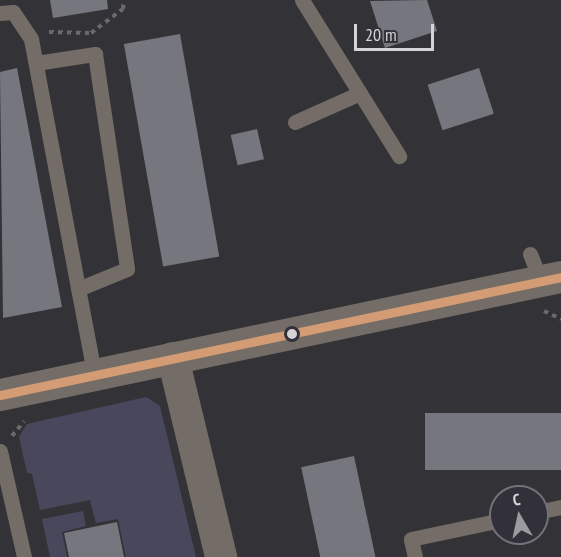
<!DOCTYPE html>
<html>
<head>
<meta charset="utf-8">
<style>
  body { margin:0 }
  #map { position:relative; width:561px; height:557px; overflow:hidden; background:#333337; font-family:"PT Sans Narrow",sans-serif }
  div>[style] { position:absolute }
  .green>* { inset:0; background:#49475c }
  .building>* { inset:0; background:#76767e; transform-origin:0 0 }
  .path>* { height:4px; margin-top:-2px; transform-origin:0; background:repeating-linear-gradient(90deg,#6e6967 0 4.5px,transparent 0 9px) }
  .service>* { height:15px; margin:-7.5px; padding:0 7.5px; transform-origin:7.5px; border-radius:7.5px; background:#746c66 }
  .minor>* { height:32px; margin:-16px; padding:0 16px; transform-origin:16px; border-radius:16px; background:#746c66 }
  .bus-1>* { height:9px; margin:-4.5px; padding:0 4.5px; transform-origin:4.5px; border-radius:4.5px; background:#d39c74 }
  .dots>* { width:16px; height:16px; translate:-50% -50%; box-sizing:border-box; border:3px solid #323139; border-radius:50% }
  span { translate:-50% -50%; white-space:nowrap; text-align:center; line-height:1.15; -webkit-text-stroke:6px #323139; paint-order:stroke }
  .north { position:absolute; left:489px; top:485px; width:60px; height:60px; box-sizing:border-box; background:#323139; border:2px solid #727279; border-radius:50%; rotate:351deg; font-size:16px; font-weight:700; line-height:24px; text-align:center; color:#d3d3d8 }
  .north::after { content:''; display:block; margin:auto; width:21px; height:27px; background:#9b9ba0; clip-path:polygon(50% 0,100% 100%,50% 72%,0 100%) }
  .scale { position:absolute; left:354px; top:24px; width:80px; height:27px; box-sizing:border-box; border:3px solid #d3d3d8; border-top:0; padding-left:8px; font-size:18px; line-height:21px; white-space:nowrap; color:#d3d3d8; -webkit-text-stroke:4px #323139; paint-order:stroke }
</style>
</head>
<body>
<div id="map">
  <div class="green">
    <i style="clip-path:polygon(146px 397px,160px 406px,196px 557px,126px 557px,118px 519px,96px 523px,90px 500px,40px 510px,32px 474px,27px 473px,19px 437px,27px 424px)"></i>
    <i style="clip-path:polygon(83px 511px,86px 526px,62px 532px,67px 557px,50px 557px,42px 519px)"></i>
  </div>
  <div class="building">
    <i style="clip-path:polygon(50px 0,107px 0,108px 9px,53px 18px)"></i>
    <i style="clip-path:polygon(427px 0,437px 31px,385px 48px,370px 1px)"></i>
    <i style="left:180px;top:34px;width:226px;height:57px;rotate:80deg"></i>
    <i style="clip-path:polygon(17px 68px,62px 307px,3px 318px,0 72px)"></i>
    <i style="left:479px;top:68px;width:48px;height:54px;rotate:72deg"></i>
    <i style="left:257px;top:129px;width:31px;height:27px;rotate:77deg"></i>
    <i style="left:561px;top:413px;width:57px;height:136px;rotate:90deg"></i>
    <i style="left:354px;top:456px;width:103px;height:54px;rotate:78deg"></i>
    <i style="clip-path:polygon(117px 522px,124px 557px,69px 557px,64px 533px)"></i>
  </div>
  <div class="path">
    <i style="left:49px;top:32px;width:40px;rotate:1.4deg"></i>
    <i style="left:91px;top:33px;width:40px;rotate:-37deg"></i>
    <i style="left:123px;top:9px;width:9px;rotate:-84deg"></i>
    <i style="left:544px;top:311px;width:19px;rotate:25deg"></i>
    <i style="left:12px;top:436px;width:19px;rotate:-51deg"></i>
  </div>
  <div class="service">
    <i style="left:302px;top:0;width:184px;rotate:58.1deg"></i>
    <i style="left:0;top:13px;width:13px;rotate:-4deg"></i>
    <i style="left:13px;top:12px;width:32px;rotate:56deg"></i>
    <i style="left:31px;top:39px;width:339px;rotate:79.3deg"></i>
    <i style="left:36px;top:63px;width:60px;rotate:-8.7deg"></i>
    <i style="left:95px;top:54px;width:217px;rotate:81.5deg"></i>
    <i style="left:127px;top:269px;width:53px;rotate:157.8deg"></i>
    <i style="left:295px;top:122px;width:71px;rotate:-24deg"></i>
    <i style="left:530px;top:254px;width:29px;rotate:68deg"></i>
    <i style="left:0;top:451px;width:109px;rotate:77.2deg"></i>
    <i style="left:537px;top:512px;width:25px;rotate:-12deg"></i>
    <i style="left:415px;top:557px;width:18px;rotate:-103deg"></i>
    <i style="left:411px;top:539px;width:92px;rotate:-11.9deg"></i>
  </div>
  <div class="minor">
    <i style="left:173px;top:358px;width:205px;rotate:76.4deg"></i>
    <i style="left:0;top:395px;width:573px;rotate:-11.88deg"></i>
  </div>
  <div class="bus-1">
    <i style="left:0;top:395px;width:573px;rotate:-11.88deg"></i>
  </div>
  <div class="dots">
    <i style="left:292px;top:334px;background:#d3d3d8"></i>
  </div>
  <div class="north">С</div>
  <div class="scale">20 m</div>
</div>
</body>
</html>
